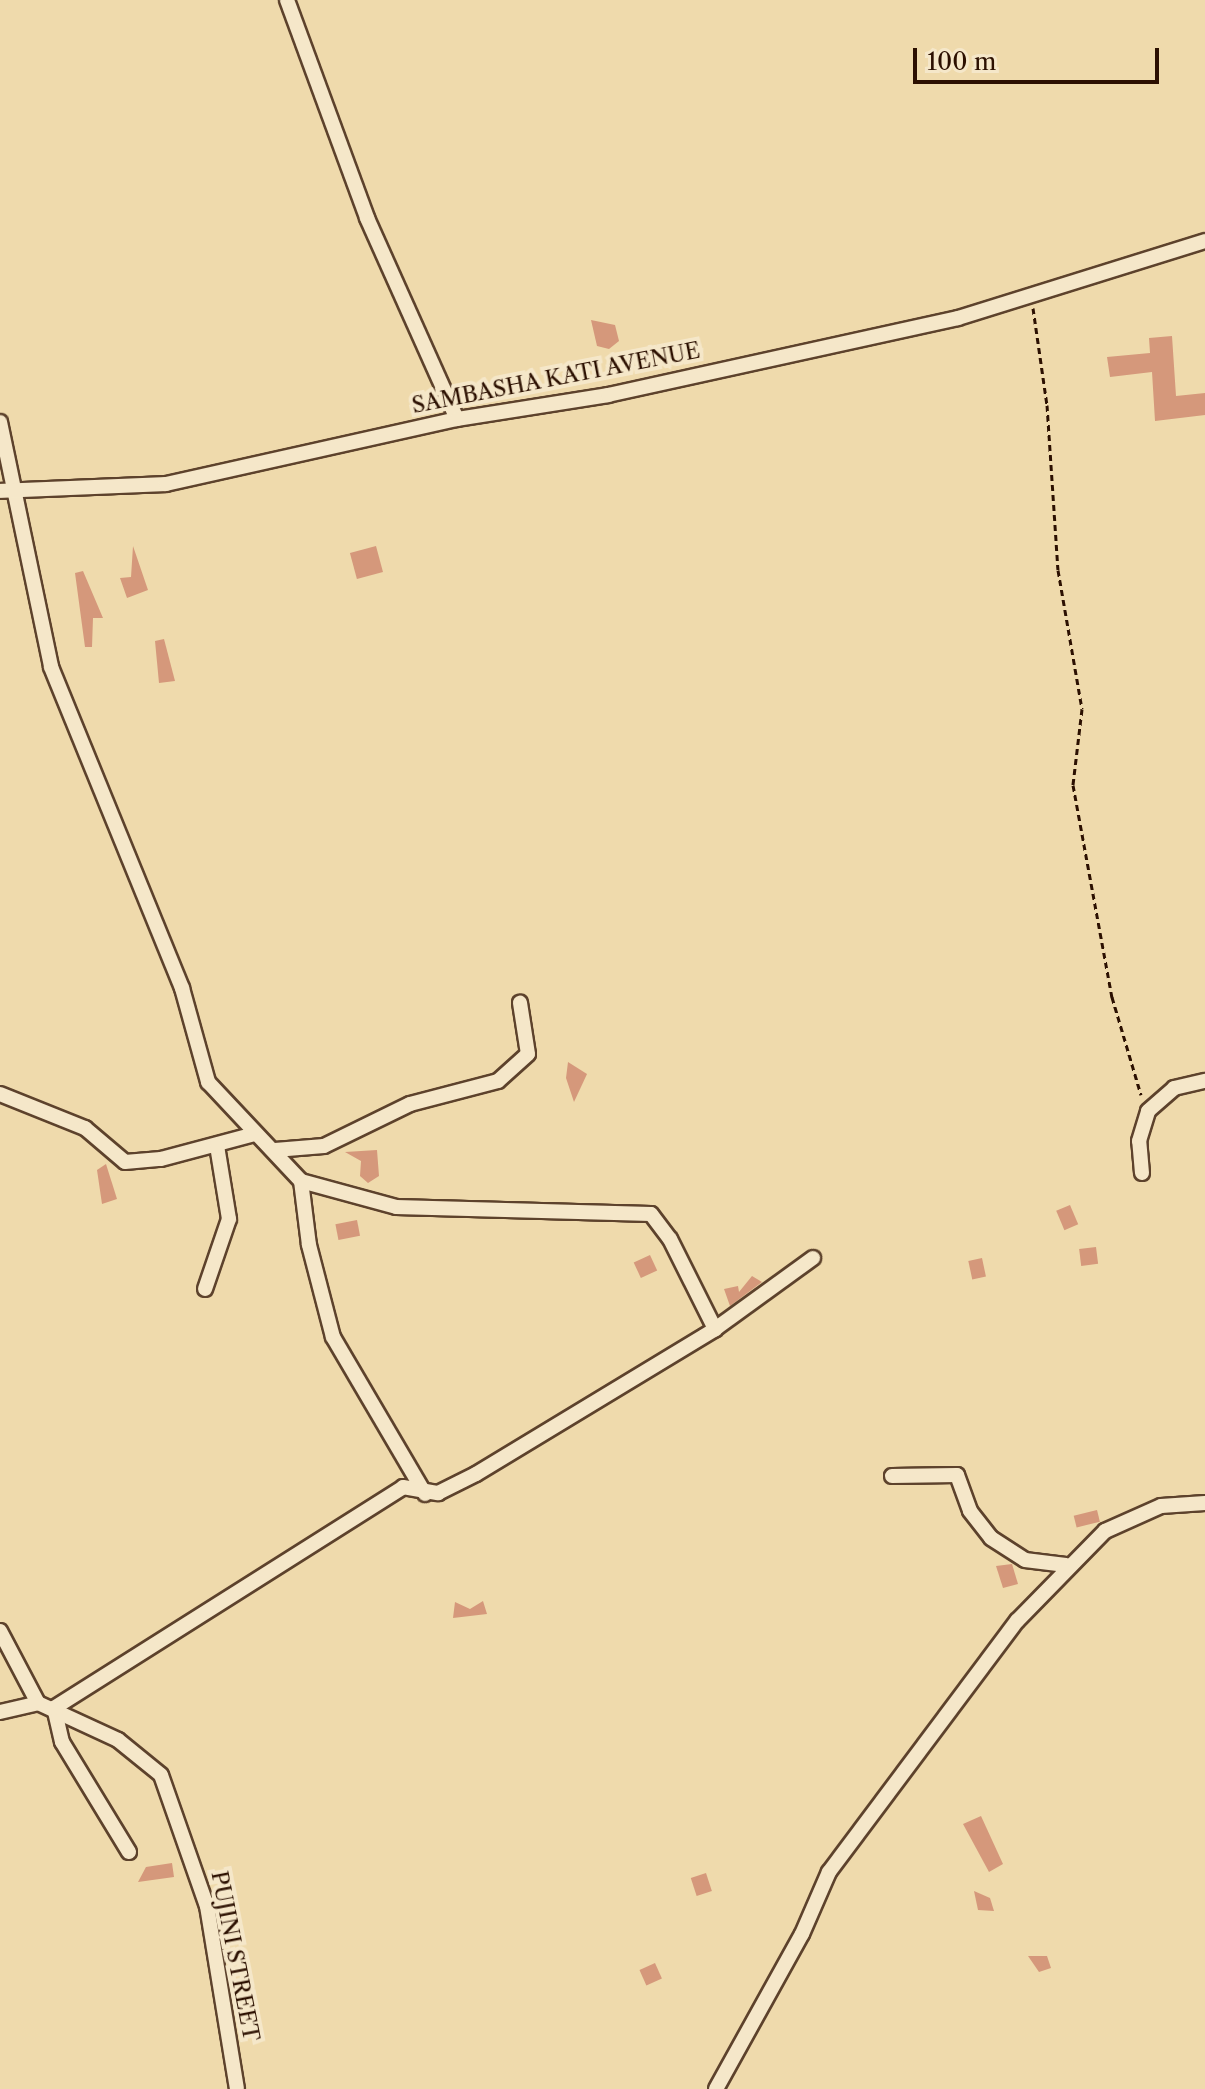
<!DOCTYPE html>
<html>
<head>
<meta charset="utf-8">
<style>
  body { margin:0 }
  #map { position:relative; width:1205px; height:2089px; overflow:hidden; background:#efdaac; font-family:"Libre Caslon Text",serif }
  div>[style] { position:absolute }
  .building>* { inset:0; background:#d5987b; transform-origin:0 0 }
  .path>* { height:3px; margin-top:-1.5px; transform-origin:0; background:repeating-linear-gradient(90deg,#2c1001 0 6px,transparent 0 10px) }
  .roads { filter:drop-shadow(2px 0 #5d422c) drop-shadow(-2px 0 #5d422c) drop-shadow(0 2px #5d422c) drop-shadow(0 -2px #5d422c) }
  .street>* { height:14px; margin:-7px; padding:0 7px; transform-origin:7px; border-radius:7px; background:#f5e7c9 }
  span { translate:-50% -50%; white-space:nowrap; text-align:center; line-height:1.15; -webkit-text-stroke:8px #f5e7c9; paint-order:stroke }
  .street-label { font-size:22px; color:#2c1001 }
  .scale { position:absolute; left:913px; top:48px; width:246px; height:36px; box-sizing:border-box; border:4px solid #2c1001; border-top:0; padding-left:10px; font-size:24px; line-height:28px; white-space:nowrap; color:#2c1001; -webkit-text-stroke:6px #f5e7c9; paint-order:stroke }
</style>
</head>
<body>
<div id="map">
  <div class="building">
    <i style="clip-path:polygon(591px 320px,615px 325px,619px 341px,609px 349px,597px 346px)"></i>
    <i style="clip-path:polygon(1172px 336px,1176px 396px,1205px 393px,1205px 415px,1155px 421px,1152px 372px,1110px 377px,1107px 357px,1150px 353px,1149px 338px)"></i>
    <i style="clip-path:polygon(133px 546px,148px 590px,127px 598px,120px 578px,131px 577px)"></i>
    <i style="left:376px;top:546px;width:27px;height:27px;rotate:75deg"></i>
    <i style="clip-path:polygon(83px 571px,103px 618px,93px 618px,92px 647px,85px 647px,75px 573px)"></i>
    <i style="clip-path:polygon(164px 639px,175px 681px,159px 683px,155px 641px)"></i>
    <i style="clip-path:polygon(568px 1062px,587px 1074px,574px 1102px,566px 1078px)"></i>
    <i style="clip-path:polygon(377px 1150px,379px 1176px,368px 1183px,360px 1176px,361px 1161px,345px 1152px)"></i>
    <i style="clip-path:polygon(106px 1164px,117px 1199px,102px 1204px,97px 1170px)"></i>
    <i style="left:1070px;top:1205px;width:21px;height:15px;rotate:67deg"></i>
    <i style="left:357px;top:1220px;width:16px;height:22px;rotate:79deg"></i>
    <i style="left:1096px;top:1247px;width:17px;height:17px;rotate:83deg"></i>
    <i style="left:650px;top:1255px;width:17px;height:18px;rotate:65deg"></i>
    <i style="left:982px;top:1258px;width:19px;height:14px;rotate:78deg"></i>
    <i style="clip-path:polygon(752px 1276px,762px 1282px,730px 1306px,724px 1289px,738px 1286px,739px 1292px)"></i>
    <i style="left:1097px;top:1510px;width:12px;height:24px;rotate:76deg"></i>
    <i style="clip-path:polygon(1012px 1564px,1018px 1584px,1003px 1588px,996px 1566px)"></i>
    <i style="clip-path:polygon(483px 1601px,487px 1614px,453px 1618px,455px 1602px,470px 1609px)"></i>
    <i style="clip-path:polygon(981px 1816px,1003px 1864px,989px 1872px,963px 1824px)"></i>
    <i style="clip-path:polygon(172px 1863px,174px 1877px,138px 1882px,146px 1867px)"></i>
    <i style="left:706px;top:1873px;width:19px;height:16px;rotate:72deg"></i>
    <i style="clip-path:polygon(974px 1891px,990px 1898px,994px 1911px,978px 1910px)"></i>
    <i style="clip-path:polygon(1028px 1956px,1047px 1956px,1051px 1968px,1039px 1972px)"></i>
    <i style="left:655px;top:1963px;width:17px;height:17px;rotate:66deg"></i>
  </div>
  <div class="path">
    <i style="left:1033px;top:308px;width:98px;rotate:81.8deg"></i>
    <i style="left:1047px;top:405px;width:165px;rotate:86.2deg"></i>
    <i style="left:1058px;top:570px;width:141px;rotate:80.2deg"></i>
    <i style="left:1082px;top:709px;width:77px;rotate:96.8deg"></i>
    <i style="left:1073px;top:785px;width:216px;rotate:79.6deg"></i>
    <i style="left:1112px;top:997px;width:102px;rotate:73.5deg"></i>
  </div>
  <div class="roads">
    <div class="street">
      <i style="left:287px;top:0;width:232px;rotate:69.8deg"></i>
      <i style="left:367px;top:218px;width:220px;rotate:65.9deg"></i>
      <i style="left:0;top:422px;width:250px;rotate:78.2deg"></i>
      <i style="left:51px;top:667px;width:347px;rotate:67.8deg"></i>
      <i style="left:182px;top:988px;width:98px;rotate:74.5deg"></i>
      <i style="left:208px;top:1082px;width:136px;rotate:46.8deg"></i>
      <i style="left:301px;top:1181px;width:64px;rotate:82.9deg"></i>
      <i style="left:309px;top:1245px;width:95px;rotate:75.4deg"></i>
      <i style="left:333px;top:1337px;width:182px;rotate:59.6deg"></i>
      <i style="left:0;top:491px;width:166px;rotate:-2.4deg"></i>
      <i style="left:166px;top:484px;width:298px;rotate:-12.6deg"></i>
      <i style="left:457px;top:419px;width:153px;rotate:-9deg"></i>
      <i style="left:608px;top:395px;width:358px;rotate:-12.4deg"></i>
      <i style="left:958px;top:318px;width:259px;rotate:-17.3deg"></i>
      <i style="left:0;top:1094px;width:92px;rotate:21.8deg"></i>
      <i style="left:85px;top:1128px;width:52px;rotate:40.4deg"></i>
      <i style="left:125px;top:1162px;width:36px;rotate:-5deg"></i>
      <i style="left:161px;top:1159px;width:97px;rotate:-14.9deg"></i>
      <i style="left:275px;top:1150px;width:49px;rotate:-4.7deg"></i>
      <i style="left:324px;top:1146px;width:96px;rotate:-26deg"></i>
      <i style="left:410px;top:1104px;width:91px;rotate:-14.6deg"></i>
      <i style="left:498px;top:1081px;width:40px;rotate:-42deg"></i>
      <i style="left:528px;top:1054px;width:52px;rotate:-98.9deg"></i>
      <i style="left:1142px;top:1173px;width:32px;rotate:-95deg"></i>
      <i style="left:1139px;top:1141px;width:31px;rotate:-73deg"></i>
      <i style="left:1148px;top:1111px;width:35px;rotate:-41deg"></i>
      <i style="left:1174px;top:1088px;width:32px;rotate:-13deg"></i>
      <i style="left:301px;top:1181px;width:98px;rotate:15.3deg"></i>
      <i style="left:396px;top:1207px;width:255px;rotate:1.6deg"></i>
      <i style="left:651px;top:1214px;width:31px;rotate:53deg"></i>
      <i style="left:670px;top:1239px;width:101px;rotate:63.4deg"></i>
      <i style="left:205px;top:1289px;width:74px;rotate:-71.1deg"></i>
      <i style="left:229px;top:1219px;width:74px;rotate:-99.3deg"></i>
      <i style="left:892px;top:1476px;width:65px;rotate:-0.9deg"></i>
      <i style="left:957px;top:1475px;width:38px;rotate:70deg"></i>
      <i style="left:970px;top:1511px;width:34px;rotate:52deg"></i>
      <i style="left:991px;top:1538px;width:40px;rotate:32.9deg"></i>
      <i style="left:1025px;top:1560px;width:41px;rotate:7deg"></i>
      <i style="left:0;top:1631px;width:81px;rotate:62.2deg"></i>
      <i style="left:38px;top:1703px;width:88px;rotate:24.8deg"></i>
      <i style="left:118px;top:1740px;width:55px;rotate:39.1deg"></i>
      <i style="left:161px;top:1775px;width:139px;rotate:70.7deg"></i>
      <i style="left:207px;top:1906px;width:185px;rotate:80.7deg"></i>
      <i style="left:0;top:1712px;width:39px;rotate:-13deg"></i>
      <i style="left:129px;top:1852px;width:129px;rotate:-121.3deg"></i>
      <i style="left:62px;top:1742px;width:35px;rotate:-103deg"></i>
      <i style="left:54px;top:1708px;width:413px;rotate:-32.3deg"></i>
      <i style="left:403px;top:1487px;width:36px;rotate:10deg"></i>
      <i style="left:438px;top:1493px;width:42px;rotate:-26.6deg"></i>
      <i style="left:476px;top:1474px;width:280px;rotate:-31.2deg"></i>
      <i style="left:715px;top:1329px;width:121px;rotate:-35.9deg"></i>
      <i style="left:716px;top:2089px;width:177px;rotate:-61deg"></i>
      <i style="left:802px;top:1934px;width:68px;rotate:-66.5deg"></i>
      <i style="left:829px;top:1872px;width:314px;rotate:-53.2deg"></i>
      <i style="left:1017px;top:1621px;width:126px;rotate:-45.6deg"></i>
      <i style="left:1105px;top:1531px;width:61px;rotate:-24.1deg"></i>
      <i style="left:1161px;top:1506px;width:44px;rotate:-3.9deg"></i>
    </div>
  </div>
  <div class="street-label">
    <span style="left:556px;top:378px;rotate:-11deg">SAMBASHA KATI AVENUE</span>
    <span style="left:235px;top:1956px;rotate:79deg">PUJINI STREET</span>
  </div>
  <div class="scale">100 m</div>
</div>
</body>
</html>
